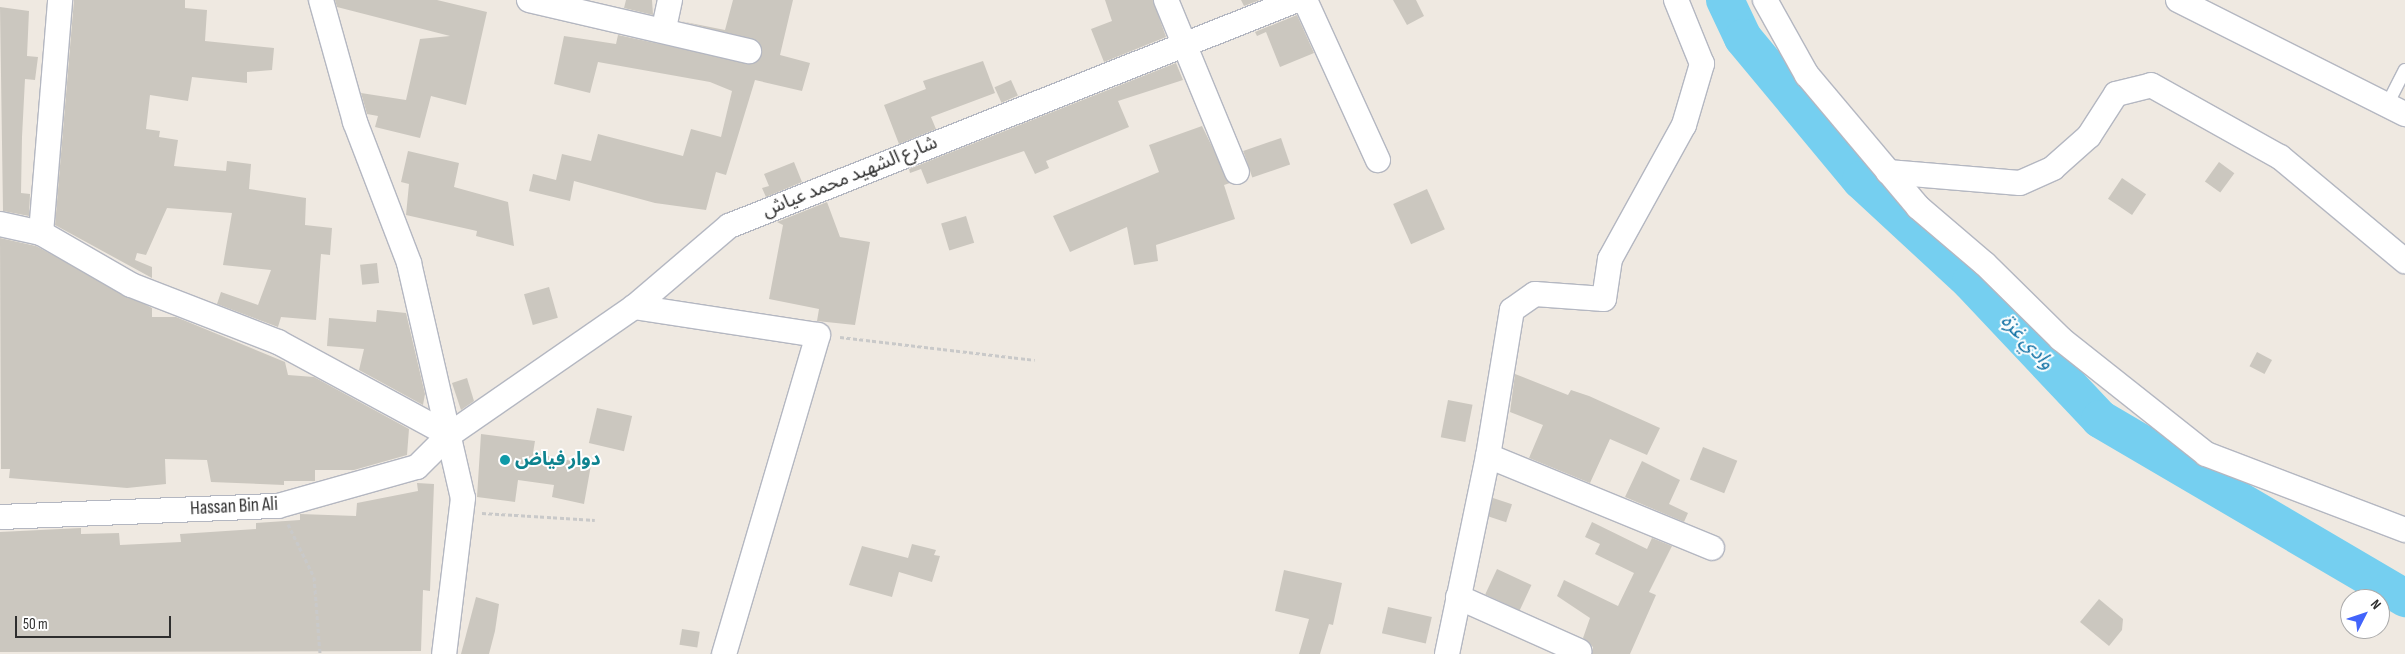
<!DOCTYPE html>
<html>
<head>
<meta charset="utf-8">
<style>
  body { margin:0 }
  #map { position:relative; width:2405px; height:654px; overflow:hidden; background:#efe9e1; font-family:"Sofia Sans Condensed","Noto Sans Arabic",sans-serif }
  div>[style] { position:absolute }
  .river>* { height:38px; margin:-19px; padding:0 19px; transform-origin:19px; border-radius:19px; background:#75cff0 }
  .building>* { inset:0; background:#cbc7bf; transform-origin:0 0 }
  .path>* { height:3px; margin-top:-1.5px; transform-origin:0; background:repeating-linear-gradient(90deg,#c9c9c9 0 4px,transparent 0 6.5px) }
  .roads { filter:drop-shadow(1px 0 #b4b7c1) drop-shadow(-1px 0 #b4b7c1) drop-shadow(0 1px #b4b7c1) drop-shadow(0 -1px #b4b7c1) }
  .service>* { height:12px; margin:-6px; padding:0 6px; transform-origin:6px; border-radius:6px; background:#fff }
  .minor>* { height:24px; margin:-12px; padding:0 12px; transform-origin:12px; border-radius:12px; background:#fff }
  .dots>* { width:14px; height:14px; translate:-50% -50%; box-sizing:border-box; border:2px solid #fff; border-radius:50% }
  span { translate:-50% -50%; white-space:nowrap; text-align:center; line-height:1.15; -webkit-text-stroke:4px #fff; paint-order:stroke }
  .street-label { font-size:19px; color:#2e2e2e }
  .culture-label { font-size:19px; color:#0d838f; font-weight:700 }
  .left { translate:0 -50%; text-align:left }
  .water-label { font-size:20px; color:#0d6fa3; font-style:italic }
  .north { position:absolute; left:2340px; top:589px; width:50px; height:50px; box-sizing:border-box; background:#fff; border:1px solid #ababab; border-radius:50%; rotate:49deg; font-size:14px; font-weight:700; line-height:20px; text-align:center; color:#2e2e2e }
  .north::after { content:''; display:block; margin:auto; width:18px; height:22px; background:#4264fb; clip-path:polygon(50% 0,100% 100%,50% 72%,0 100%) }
  .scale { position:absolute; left:15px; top:616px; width:156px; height:22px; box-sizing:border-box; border:2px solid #2e2e2e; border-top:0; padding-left:6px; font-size:15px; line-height:18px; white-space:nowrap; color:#2e2e2e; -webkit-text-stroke:4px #fff; paint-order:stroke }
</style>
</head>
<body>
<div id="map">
  <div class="river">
    <i style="left:1725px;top:0;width:42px;rotate:64.7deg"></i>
    <i style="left:1743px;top:38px;width:185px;rotate:50.3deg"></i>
    <i style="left:1861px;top:180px;width:150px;rotate:42.8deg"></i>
    <i style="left:1971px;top:282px;width:188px;rotate:46.7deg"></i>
    <i style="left:2100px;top:419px;width:354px;rotate:30.4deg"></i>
  </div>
  <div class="building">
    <i style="clip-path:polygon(74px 0,185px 0,185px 8px,207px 10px,205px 41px,274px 48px,272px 70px,247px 72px,247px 83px,192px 77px,188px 101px,150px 95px,146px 129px,160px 131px,159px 137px,178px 140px,174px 166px,226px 171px,227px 161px,251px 164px,249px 189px,306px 198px,305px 225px,332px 228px,330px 255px,321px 254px,316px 320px,281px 317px,278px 327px,217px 304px,221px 292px,258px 305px,271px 270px,223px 265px,232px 213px,167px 208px,146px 255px,137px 253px,135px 260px,152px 267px,152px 278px,55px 225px)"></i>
    <i style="clip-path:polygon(335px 0,437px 0,487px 12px,466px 105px,431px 96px,420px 138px,375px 127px,378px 116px,367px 114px,361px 93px,406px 100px,420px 39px,450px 36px,337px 7px)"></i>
    <i style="clip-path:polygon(626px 0,652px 0,653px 15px,624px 8px)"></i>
    <i style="clip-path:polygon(733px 0,793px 0,780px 55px,810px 63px,802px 91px,755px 80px,726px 175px,716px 172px,706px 210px,655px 203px,574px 181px,570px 201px,529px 191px,533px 174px,556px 180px,562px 154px,591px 161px,598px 134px,683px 156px,691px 129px,721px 137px,732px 91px,710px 82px,598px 62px,590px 93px,554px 84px,564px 36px,616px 44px,618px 35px,753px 64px,762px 54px,758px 41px,680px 21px,725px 30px)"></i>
    <i style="clip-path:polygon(1105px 0,1153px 0,1166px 37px,1104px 62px,1091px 29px,1112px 21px)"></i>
    <i style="clip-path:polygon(1241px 0,1260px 0,1244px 6px)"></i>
    <i style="clip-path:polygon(1393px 0,1416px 0,1424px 16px,1407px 25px)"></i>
    <i style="clip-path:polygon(0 7px,29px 11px,27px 56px,38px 57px,35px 80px,25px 79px,22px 137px,21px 193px,30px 194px,29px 216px,3px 211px)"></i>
    <i style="clip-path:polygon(1297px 15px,1314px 53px,1280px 67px,1266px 32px,1257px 36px,1255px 32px)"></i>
    <i style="clip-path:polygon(983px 61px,995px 93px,931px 117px,936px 129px,899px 144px,884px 105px,926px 89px,923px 81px)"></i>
    <i style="clip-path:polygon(1176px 63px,1183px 80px,1118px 101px,1129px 127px,1046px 161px,1049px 168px,1035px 174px,1024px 151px,927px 184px,921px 169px,910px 173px,909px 169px)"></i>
    <i style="left:1011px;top:80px;width:17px;height:18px;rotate:66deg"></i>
    <i style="clip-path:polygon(1202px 126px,1230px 183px,1224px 185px,1235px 219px,1156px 245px,1158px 261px,1134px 265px,1127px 227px,1070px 252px,1053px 216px,1159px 172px,1149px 145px)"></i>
    <i style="left:1281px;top:138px;width:28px;height:40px;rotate:71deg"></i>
    <i style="clip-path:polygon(408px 151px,459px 163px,454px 187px,508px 202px,514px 246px,476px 236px,477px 231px,406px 215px,409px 184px,401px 182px)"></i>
    <i style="clip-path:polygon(794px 162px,802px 182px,766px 197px,762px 188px,769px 186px,764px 174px)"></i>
    <i style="left:2219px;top:162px;width:19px;height:24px;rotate:36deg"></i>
    <i style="left:2122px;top:178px;width:29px;height:25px;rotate:34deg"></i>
    <i style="left:1427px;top:189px;width:44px;height:37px;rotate:66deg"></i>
    <i style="clip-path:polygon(827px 202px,840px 237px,870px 242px,855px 325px,817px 321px,819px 309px,769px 299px,783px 225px,777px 222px)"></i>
    <i style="left:966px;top:216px;width:28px;height:26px;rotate:73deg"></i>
    <i style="clip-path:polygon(0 238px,36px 246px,152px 308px,152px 317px,176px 317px,285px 362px,288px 375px,314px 377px,409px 429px,407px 455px,354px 470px,315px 470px,315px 481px,284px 481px,284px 485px,211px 482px,207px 460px,165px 459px,166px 484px,127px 488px,9px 478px,10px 469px,1px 469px)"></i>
    <i style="left:377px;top:263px;width:20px;height:17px;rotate:84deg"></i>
    <i style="left:549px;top:287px;width:32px;height:26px;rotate:74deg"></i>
    <i style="clip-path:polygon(377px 310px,406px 313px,425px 394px,423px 405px,359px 370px,364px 349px,327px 346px,329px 318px,376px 322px)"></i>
    <i style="left:2257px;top:352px;width:17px;height:16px;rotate:28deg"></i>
    <i style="clip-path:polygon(1515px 374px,1568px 395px,1571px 390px,1589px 396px,1660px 428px,1647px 455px,1610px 439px,1590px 483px,1529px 458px,1543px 425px,1510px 412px)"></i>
    <i style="clip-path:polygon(467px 378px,474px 401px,461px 410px,452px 383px)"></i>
    <i style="left:1448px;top:400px;width:25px;height:38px;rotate:11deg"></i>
    <i style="left:597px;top:408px;width:36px;height:36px;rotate:13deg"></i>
    <i style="clip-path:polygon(481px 434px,535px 441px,533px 453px,591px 465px,584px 504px,552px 497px,554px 485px,518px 480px,515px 502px,477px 497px)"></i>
    <i style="left:1703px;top:447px;width:37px;height:35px;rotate:22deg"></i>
    <i style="clip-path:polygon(1642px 461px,1680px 480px,1669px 504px,1688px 513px,1684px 522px,1625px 497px)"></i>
    <i style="clip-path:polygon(417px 483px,434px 484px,430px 591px,423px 590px,421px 651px,0 652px,0 532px,81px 528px,81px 534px,119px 533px,120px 545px,181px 542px,180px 534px,256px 529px,256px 523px,300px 520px,300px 514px,356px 516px,357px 503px,418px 491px)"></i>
    <i style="left:1493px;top:498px;width:20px;height:19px;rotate:18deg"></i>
    <i style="clip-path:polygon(1592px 522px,1647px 549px,1652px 538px,1672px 546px,1649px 592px,1656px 595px,1630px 654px,1592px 654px,1593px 647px,1583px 638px,1590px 618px,1557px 596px,1564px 580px,1618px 606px,1634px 573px,1595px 554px,1600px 544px,1585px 537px)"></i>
    <i style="clip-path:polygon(912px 544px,936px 550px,934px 555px,940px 556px,932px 582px,899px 572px,892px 597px,849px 585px,862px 546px,908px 558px)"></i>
    <i style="left:1497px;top:569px;width:38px;height:28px;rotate:25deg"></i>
    <i style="clip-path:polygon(1284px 570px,1342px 583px,1333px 625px,1329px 624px,1320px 654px,1299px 654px,1309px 619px,1275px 611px)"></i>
    <i style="clip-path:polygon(476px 597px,499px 604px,495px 631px,489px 654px,461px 654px)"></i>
    <i style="clip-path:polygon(2099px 599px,2123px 619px,2122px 630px,2109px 646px,2080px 622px)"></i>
    <i style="left:1388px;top:607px;width:45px;height:27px;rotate:13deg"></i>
    <i style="left:682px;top:629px;width:18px;height:16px;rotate:9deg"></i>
  </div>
  <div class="path">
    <i style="left:840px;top:337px;width:196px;rotate:6.7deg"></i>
    <i style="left:482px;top:513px;width:113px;rotate:3.5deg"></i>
    <i style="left:288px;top:524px;width:59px;rotate:63.9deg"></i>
    <i style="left:314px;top:577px;width:77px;rotate:85.5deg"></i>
  </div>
  <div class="roads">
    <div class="service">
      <i style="left:2388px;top:103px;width:37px;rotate:-63deg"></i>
    </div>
    <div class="minor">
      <i style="left:321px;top:0;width:127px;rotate:74.4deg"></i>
      <i style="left:355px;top:122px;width:151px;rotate:69deg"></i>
      <i style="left:409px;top:263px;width:241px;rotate:77.1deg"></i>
      <i style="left:463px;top:498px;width:157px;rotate:96.9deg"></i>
      <i style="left:529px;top:0;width:226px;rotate:13.1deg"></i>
      <i style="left:1166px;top:0;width:186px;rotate:67.6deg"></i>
      <i style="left:1305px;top:0;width:176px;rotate:65.5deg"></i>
      <i style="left:1765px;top:0;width:86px;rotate:60.8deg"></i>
      <i style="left:1807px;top:75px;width:172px;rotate:49.9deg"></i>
      <i style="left:1918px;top:207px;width:88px;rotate:40.4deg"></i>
      <i style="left:1985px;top:264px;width:107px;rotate:44.6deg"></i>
      <i style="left:2061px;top:339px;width:185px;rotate:38.4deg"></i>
      <i style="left:2206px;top:454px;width:213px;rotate:20.9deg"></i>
      <i style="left:2178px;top:0;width:254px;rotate:26.7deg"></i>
      <i style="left:664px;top:28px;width:29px;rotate:-78deg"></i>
      <i style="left:1888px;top:172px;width:132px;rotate:4.8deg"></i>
      <i style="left:2020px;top:183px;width:36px;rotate:-24deg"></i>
      <i style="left:2053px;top:168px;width:48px;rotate:-41.6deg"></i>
      <i style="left:2089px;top:136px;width:50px;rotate:-57.3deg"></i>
      <i style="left:2116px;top:94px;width:36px;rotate:-14deg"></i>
      <i style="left:2151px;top:85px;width:148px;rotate:29.2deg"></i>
      <i style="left:2280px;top:157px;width:163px;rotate:39.8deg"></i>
      <i style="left:0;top:224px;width:42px;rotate:12.4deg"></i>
      <i style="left:41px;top:233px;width:104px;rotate:30deg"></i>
      <i style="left:131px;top:285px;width:158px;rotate:21.2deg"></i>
      <i style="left:278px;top:342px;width:195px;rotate:28.5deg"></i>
      <i style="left:41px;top:233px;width:234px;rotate:-85.3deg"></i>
      <i style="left:634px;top:307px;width:186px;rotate:8.7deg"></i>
      <i style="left:818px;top:335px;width:333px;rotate:106.4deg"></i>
      <i style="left:1488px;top:456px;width:242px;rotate:22.3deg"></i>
      <i style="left:0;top:517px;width:278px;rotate:-2.3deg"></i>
      <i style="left:278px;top:506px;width:144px;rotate:-15.7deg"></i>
      <i style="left:417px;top:467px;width:45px;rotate:-45deg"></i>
      <i style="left:449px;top:435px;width:225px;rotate:-34.7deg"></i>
      <i style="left:634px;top:307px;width:125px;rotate:-40.5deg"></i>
      <i style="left:729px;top:226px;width:611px;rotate:-21.7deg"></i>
      <i style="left:1458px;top:597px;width:133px;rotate:24.1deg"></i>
      <i style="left:1447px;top:654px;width:202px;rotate:-78.3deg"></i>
      <i style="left:1488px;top:456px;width:148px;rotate:-80.7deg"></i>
      <i style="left:1512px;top:310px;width:28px;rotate:-35deg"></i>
      <i style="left:1535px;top:294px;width:69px;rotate:4.1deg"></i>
      <i style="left:1604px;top:299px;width:40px;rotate:-81.5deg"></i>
      <i style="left:1610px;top:259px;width:153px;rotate:-61.1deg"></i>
      <i style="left:1684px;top:125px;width:64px;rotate:-73.6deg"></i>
      <i style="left:1702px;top:64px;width:69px;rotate:-112.1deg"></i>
    </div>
  </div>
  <div class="dots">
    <i style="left:505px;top:460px;background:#0f9aa8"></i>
  </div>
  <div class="street-label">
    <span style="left:850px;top:177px;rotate:-22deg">شارع الشهيد محمد عياش</span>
    <span style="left:234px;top:507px;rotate:-3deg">Hassan Bin Ali</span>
  </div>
  <div class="culture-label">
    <span class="left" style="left:515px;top:460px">دوار فياض</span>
  </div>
  <div class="water-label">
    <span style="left:2027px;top:342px;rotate:47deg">وادي غزة</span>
  </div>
  <div class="north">N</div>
  <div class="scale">50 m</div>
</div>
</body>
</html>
